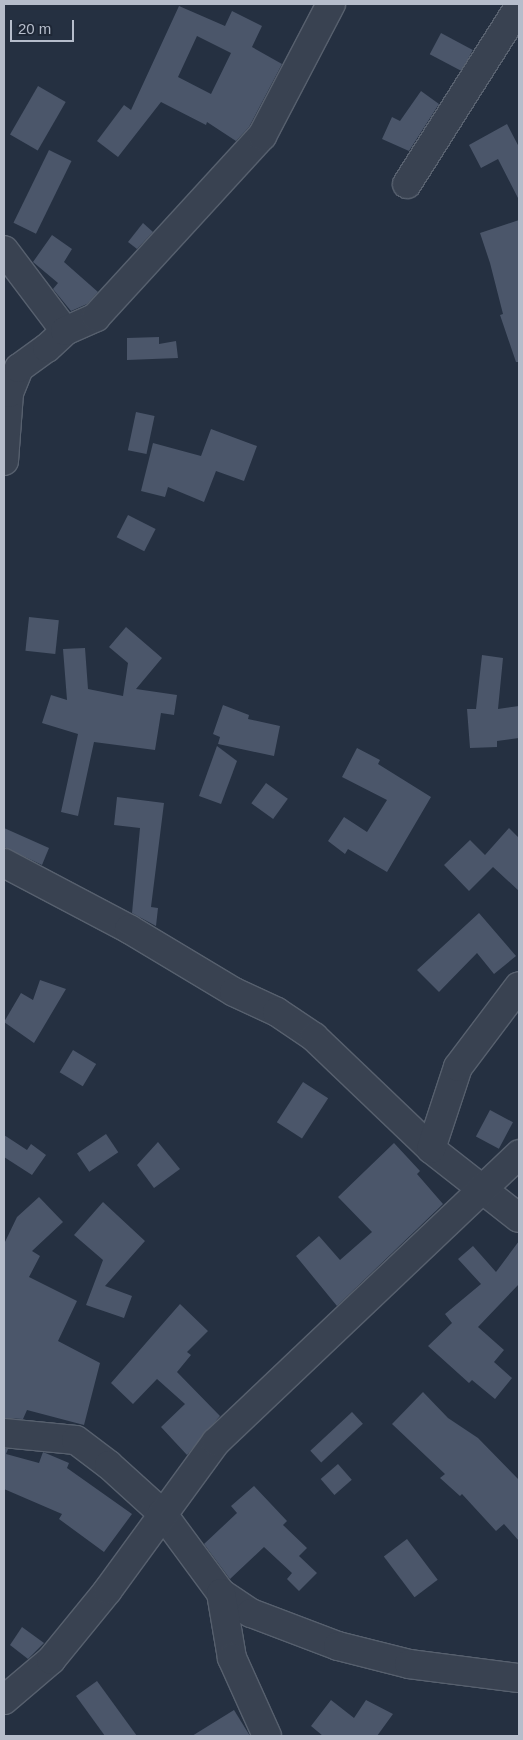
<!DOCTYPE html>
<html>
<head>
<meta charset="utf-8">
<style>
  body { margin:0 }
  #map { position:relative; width:523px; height:1740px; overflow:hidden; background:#253041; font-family:Helvetica,sans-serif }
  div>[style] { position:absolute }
  .building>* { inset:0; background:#4b566a; transform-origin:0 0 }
  .roads { filter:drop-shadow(1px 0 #57606e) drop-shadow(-1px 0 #57606e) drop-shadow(0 1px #57606e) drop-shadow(0 -1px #57606e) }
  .minor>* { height:28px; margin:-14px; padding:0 14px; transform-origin:14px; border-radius:14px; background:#394251 }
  span { translate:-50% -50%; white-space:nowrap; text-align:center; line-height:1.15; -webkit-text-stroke:4.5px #1e2736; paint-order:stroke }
  .frame { position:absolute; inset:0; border:5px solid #b6bdcb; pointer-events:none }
  .scale { position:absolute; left:10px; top:20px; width:64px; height:22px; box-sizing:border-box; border:2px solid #b6bdcb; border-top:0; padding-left:6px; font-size:15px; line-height:18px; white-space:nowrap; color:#b6bdcb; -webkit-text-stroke:4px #1e2736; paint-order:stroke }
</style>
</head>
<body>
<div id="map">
  <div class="building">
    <i style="clip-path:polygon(evenodd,179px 6px,225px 26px,232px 11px,262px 26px,252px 47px,282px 64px,249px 127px,236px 141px,207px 122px,206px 125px,161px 102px,118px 157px,97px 141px,124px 105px,131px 110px,179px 6px,197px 36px,231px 53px,211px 94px,178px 77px,197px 36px)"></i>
    <i style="left:441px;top:33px;width:36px;height:24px;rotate:28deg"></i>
    <i style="left:38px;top:86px;width:32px;height:56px;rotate:30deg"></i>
    <i style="clip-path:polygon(421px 91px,439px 104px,409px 151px,382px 139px,392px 117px,400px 121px)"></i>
    <i style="clip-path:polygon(507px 124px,519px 147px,519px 200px,498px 159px,481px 168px,469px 145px)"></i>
    <i style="left:49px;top:150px;width:25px;height:81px;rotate:26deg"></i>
    <i style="clip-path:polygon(519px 220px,519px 362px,516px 362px,500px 315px,503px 314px,490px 263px,480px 233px)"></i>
    <i style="clip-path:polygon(143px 223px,153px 232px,137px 249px,128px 242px)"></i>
    <i style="clip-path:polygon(52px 235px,72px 249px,64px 262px,98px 292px,87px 304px,71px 311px,53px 289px,58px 283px,33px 262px)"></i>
    <i style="clip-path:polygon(159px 337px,159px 344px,176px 341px,178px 358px,127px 360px,127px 338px)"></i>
    <i style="left:136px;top:412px;width:19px;height:39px;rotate:12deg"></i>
    <i style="clip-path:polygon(211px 429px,257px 446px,244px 481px,216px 471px,204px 502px,168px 487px,165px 497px,141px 491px,153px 443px,201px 456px)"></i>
    <i style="left:128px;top:515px;width:31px;height:25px;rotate:27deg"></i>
    <i style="left:29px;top:617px;width:30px;height:34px;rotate:6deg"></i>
    <i style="clip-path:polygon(126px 627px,162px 658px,136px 689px,177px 695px,174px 715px,161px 713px,155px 750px,94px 742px,78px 816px,61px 812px,78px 734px,42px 723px,51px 695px,67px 700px,63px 649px,85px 648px,88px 689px,123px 696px,128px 663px,109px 647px)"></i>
    <i style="clip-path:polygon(482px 655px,503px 658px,498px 709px,519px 706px,519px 738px,497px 741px,497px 747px,470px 748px,467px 709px,476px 709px)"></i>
    <i style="clip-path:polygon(223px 705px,249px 715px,248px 719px,280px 726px,274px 756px,218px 744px,220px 737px,213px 734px)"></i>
    <i style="clip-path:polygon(217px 746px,237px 761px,221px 804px,199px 796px)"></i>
    <i style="clip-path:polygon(357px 748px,380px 760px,378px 764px,431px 797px,387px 872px,348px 849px,345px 854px,328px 841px,344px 817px,367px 832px,387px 800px,342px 777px)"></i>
    <i style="left:266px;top:783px;width:27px;height:25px;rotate:36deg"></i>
    <i style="clip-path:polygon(117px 797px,164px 803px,151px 907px,158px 908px,156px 926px,132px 913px,140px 828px,114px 825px)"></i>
    <i style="clip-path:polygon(4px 828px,49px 848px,42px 865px,4px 847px)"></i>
    <i style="clip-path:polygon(509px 828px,519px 838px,519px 891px,493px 867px,469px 891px,444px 865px,470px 840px,485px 855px)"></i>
    <i style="clip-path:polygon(479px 913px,516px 956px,494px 974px,477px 953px,439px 992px,417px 970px)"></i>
    <i style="clip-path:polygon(40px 980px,66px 989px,34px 1043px,4px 1022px,21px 993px,33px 1000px)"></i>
    <i style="left:73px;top:1050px;width:27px;height:26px;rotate:31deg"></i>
    <i style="left:303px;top:1082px;width:30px;height:48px;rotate:33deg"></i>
    <i style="left:490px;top:1110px;width:26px;height:30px;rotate:28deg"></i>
    <i style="left:106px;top:1134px;width:22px;height:35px;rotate:56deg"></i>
    <i style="clip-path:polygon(4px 1135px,27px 1150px,31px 1144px,46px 1155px,32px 1175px,4px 1157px)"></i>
    <i style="clip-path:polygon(158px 1142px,180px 1169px,154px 1188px,137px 1165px)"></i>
    <i style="clip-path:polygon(394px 1143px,420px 1171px,417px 1174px,443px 1204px,337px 1306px,296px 1256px,319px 1236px,340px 1260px,372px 1232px,338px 1197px)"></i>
    <i style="clip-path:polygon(39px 1197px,63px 1222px,32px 1251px,40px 1256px,29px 1277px,77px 1301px,58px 1341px,100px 1363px,84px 1425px,27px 1410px,23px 1419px,4px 1418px,4px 1244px,17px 1217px)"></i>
    <i style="clip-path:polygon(103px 1202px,145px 1241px,105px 1286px,132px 1296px,124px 1318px,86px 1305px,103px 1260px,74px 1235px)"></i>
    <i style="clip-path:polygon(519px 1241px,519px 1284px,478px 1327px,504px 1350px,494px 1362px,512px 1378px,495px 1399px,472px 1380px,469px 1383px,428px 1346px,452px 1323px,445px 1314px,481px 1284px,458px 1259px,473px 1246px,496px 1272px)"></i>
    <i style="clip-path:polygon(180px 1304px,208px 1331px,187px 1352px,191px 1355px,177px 1372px,220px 1416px,187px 1455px,161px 1427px,185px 1404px,157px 1379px,133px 1404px,111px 1383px)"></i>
    <i style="clip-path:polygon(423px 1392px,448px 1418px,478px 1438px,519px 1480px,519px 1541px,504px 1524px,496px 1531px,462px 1494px,460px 1496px,440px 1478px,445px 1474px,392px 1424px)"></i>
    <i style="left:352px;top:1412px;width:16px;height:57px;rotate:47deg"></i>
    <i style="clip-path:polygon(4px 1449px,8px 1449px,6px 1454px,39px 1463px,43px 1452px,69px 1463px,67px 1468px,132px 1514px,104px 1552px,59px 1519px,62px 1514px,4px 1489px)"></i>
    <i style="left:338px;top:1464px;width:21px;height:23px;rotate:49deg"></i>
    <i style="clip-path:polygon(254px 1486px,287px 1521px,283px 1525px,307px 1548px,299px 1556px,317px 1573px,299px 1591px,287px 1579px,292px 1573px,264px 1547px,230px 1579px,204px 1544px,237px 1513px,231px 1506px)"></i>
    <i style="left:407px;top:1539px;width:51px;height:29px;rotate:53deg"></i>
    <i style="clip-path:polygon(22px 1627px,44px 1643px,28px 1659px,10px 1645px)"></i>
    <i style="clip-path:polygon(97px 1681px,137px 1736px,105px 1736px,76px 1696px)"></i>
    <i style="clip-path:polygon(331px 1700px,354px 1718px,366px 1700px,393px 1714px,377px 1736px,323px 1736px,311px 1726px)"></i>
    <i style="clip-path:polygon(234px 1710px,250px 1736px,192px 1736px)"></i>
  </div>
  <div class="roads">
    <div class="minor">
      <i style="left:407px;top:184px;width:209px;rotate:-57.7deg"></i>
      <i style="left:4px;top:250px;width:101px;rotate:53deg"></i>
      <i style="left:4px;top:461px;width:68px;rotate:-85.8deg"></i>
      <i style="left:9px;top:393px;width:27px;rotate:-68deg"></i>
      <i style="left:19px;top:368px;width:34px;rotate:-36deg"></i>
      <i style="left:47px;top:348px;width:25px;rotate:-43deg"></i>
      <i style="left:65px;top:331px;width:34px;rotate:-24deg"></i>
      <i style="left:96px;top:317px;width:246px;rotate:-47.5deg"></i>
      <i style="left:262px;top:136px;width:149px;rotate:-62.4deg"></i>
      <i style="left:4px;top:863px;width:141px;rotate:27.8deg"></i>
      <i style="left:129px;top:929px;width:122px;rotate:31deg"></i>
      <i style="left:234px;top:992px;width:47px;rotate:24.9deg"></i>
      <i style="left:277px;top:1012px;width:45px;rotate:34deg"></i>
      <i style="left:314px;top:1037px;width:162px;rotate:43.7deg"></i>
      <i style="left:431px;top:1149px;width:112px;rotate:38.1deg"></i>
      <i style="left:431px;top:1149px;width:86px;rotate:-71.8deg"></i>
      <i style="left:458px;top:1067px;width:101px;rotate:-53deg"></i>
      <i style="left:4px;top:1433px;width:72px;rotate:5.6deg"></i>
      <i style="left:76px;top:1440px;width:41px;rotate:37.1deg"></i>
      <i style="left:109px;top:1465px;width:72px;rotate:42.2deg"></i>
      <i style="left:162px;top:1513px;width:99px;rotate:53.6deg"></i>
      <i style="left:221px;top:1593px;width:36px;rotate:34deg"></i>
      <i style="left:251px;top:1613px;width:93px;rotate:20.8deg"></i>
      <i style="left:338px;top:1646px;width:73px;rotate:14.2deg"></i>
      <i style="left:409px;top:1664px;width:111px;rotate:7.3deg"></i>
      <i style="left:221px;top:1593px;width:66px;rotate:80.4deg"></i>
      <i style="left:232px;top:1658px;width:85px;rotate:65.8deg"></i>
      <i style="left:4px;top:1700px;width:62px;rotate:-40.4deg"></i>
      <i style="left:51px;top:1660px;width:90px;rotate:-50.8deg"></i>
      <i style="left:108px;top:1590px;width:183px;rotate:-53.9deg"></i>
      <i style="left:216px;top:1442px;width:418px;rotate:-43.5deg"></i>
    </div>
  </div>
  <div class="frame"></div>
  <div class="scale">20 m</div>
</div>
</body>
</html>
